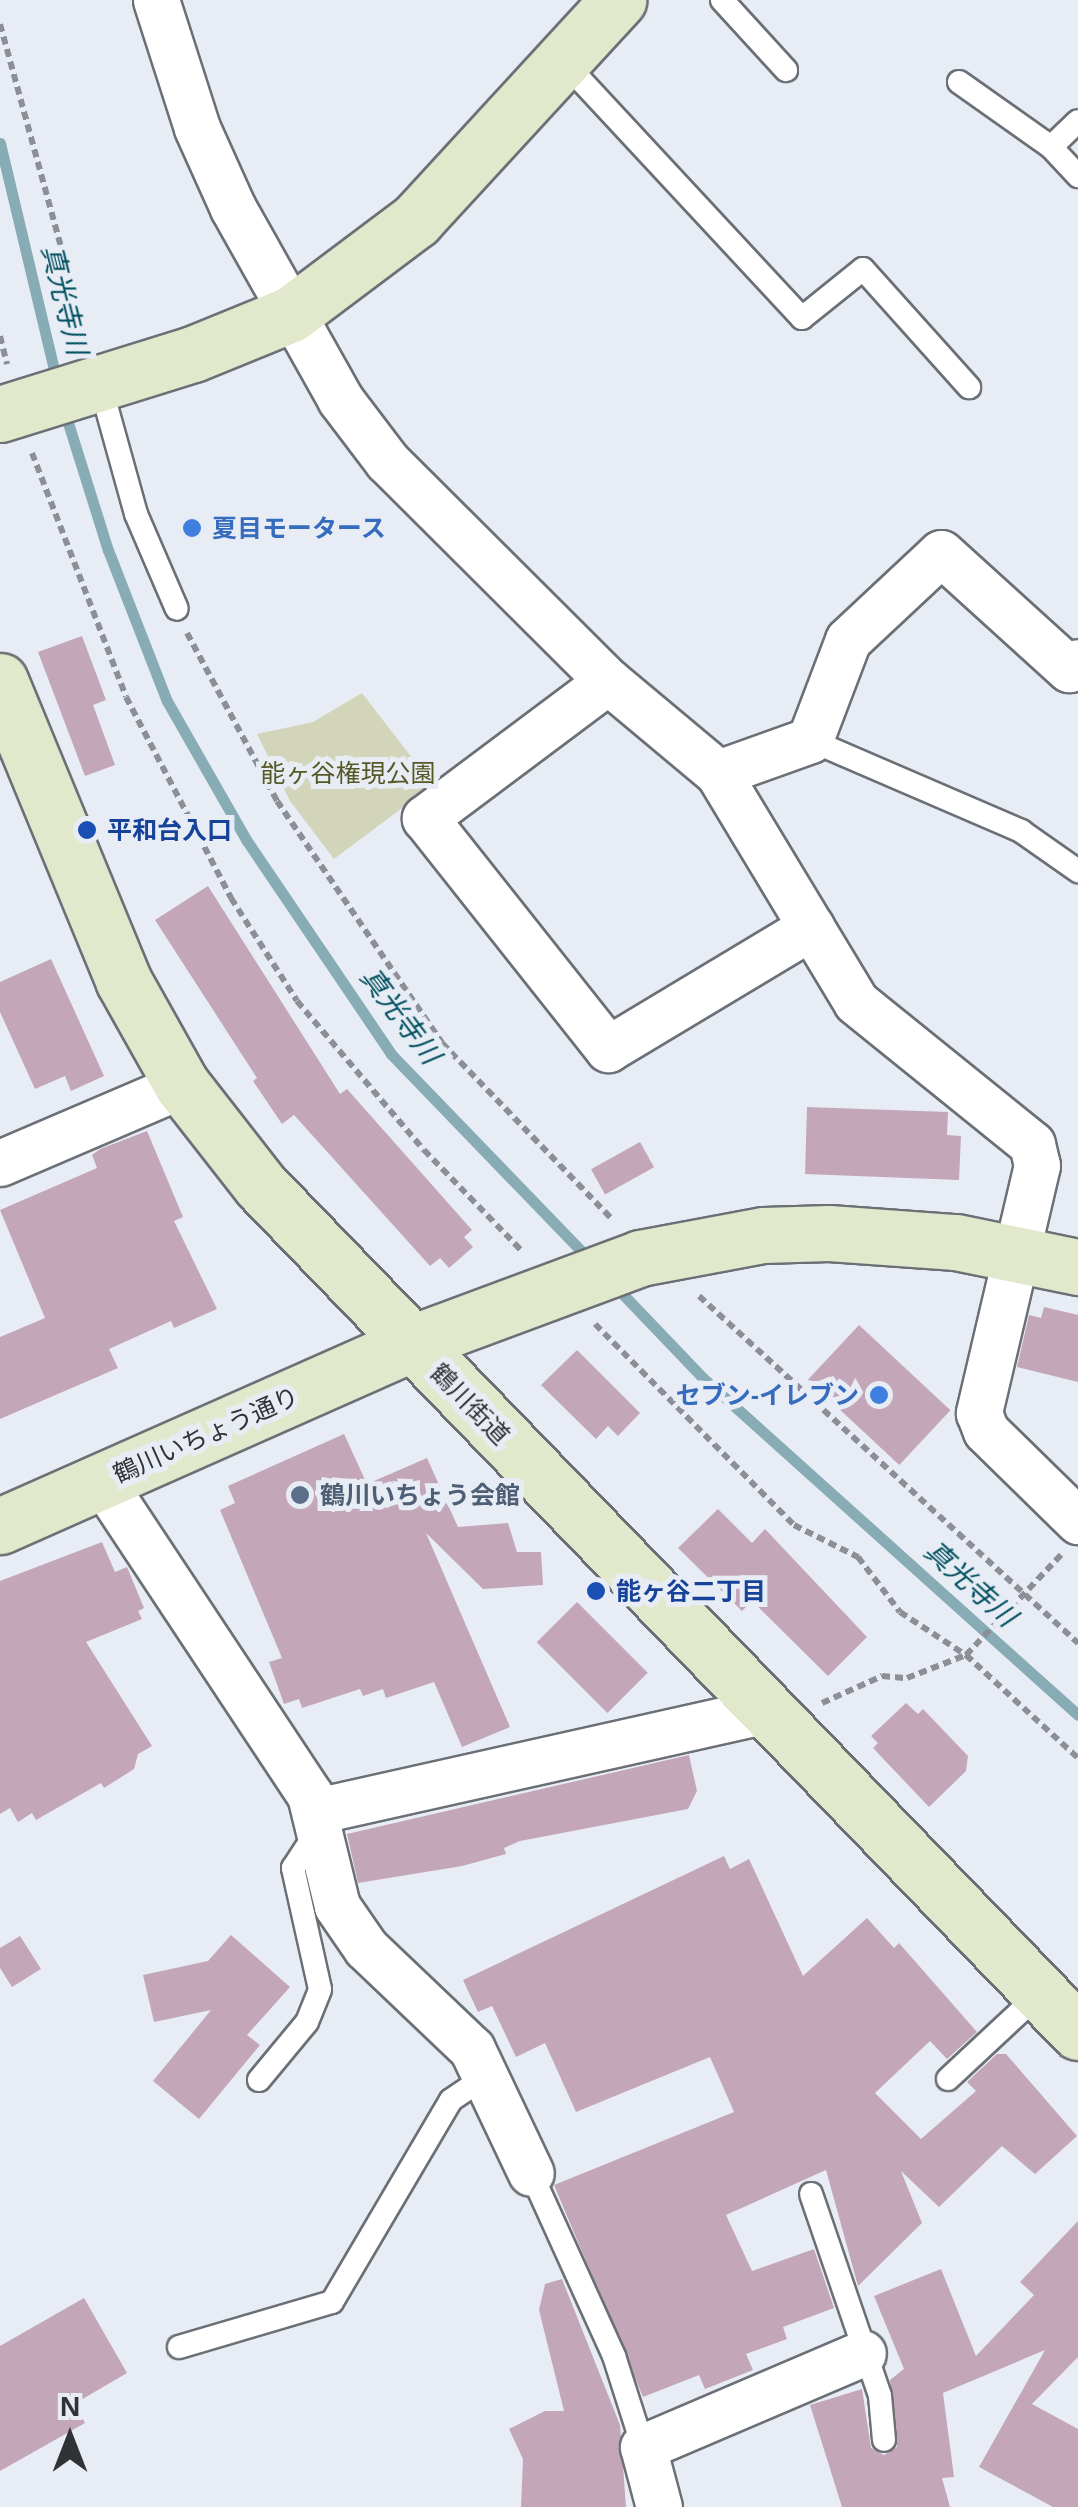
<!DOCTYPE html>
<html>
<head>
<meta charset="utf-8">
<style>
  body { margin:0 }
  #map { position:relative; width:1078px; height:2507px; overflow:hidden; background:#e8edf5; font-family:Helvetica,"Noto Sans JP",sans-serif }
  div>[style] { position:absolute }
  .green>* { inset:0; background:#d3d5bb }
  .stream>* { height:11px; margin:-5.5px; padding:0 5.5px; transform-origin:5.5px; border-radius:5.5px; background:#88acb6 }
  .building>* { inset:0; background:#c3a7b9; transform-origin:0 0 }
  .path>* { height:6px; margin-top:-3px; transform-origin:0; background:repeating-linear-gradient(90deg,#8c8f95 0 8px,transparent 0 13px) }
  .roads { filter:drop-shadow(2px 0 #6b7076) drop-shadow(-2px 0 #6b7076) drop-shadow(0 2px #6b7076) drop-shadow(0 -2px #6b7076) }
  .lane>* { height:22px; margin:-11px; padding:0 11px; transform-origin:11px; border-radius:11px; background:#fff }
  .street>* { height:45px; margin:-22.5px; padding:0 22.5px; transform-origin:22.5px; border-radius:22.5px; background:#fff }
  .secondary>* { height:55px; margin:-27.5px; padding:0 27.5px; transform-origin:27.5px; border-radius:27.5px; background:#e1e8cc }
  .dots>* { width:28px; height:28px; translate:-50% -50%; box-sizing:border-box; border:5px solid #e8edf5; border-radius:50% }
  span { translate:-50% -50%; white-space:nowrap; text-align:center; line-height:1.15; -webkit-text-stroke:10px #e8edf5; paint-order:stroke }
  .shop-label { font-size:25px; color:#366cbe; font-weight:700 }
  .left { translate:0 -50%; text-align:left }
  .right { translate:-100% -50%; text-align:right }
  .park-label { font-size:25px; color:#565826 }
  .transit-label { font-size:25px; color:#164399; font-weight:700 }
  .street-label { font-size:25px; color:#303235 }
  .service-label { font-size:25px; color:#4e5e75; font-weight:700 }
  .water-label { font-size:28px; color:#004f5f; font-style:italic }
  .north { position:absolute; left:20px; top:2387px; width:100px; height:100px; -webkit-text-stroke:8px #e8edf5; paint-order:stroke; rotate:0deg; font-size:28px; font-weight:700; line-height:40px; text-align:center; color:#303235 }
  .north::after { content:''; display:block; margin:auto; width:35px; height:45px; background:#303235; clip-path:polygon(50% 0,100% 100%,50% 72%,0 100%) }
</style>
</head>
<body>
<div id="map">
  <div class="green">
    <i style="clip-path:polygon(362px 693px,433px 785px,334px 859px,290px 801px,257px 734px,313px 722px)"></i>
  </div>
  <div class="stream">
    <i style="left:0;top:143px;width:246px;rotate:76.6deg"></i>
    <i style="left:64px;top:410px;width:147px;rotate:72.6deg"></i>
    <i style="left:108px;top:550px;width:162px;rotate:68.7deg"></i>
    <i style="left:167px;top:701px;width:161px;rotate:60.3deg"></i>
    <i style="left:247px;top:841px;width:257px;rotate:55.9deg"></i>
    <i style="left:391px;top:1054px;width:289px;rotate:46deg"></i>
    <i style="left:615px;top:1286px;width:127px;rotate:46.3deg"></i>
    <i style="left:703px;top:1378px;width:504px;rotate:41.94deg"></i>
  </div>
  <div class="building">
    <i style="clip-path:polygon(82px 636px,106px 700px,93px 705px,115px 765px,85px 776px,38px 652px)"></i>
    <i style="clip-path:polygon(208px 886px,340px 1094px,347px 1089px,472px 1230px,464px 1237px,473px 1247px,449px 1268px,440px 1258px,430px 1266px,294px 1115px,282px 1124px,253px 1081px,257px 1078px,155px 920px)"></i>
    <i style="clip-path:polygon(51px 959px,104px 1076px,71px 1091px,65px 1076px,35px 1089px,0 1012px,0 982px)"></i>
    <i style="clip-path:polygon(807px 1107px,948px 1112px,947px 1135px,961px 1136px,959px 1180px,805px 1174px)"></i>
    <i style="clip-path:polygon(147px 1131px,183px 1217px,174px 1221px,217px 1309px,174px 1328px,171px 1321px,109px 1349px,118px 1368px,0 1419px,0 1337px,45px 1318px,0 1210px,97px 1168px,92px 1155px,100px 1149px)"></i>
    <i style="left:640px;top:1142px;width:29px;height:56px;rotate:61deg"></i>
    <i style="clip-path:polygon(1044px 1307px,1078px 1315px,1078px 1382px,1017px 1367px,1029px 1315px,1041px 1318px)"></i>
    <i style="left:859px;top:1325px;width:125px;height:75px;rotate:43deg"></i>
    <i style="clip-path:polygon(577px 1350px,640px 1413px,618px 1436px,608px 1426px,596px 1439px,541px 1385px)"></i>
    <i style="clip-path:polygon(344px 1434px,367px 1484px,427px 1458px,458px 1527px,508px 1523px,517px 1552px,541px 1552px,543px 1585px,483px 1589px,426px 1533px,510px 1727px,462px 1747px,434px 1682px,386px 1698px,383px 1689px,363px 1696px,360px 1689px,302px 1708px,299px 1699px,284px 1704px,269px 1662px,282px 1658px,220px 1510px,235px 1503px,228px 1486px)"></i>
    <i style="clip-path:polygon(718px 1509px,752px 1543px,765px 1529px,867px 1637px,828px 1676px,752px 1601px,742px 1611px,678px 1548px)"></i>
    <i style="clip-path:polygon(102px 1542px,115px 1572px,127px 1567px,144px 1608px,138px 1611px,142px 1619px,86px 1642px,152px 1746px,138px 1754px,134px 1769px,104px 1788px,101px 1783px,36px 1820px,32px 1813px,18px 1822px,10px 1808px,0 1814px,0 1581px)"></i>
    <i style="left:577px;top:1602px;width:100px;height:57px;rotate:45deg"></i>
    <i style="clip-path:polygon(906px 1703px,918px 1714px,923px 1709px,968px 1756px,966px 1771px,929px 1807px,873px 1748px,878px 1743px,871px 1736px)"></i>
    <i style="clip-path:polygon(689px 1755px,697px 1791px,688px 1809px,520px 1841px,504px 1848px,506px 1854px,462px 1866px,358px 1883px,347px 1834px)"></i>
    <i style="clip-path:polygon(724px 1856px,730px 1869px,749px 1859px,803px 1976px,867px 1918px,894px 1948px,899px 1943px,977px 2032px,947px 2059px,930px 2041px,875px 2093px,921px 2139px,976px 2091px,967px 2082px,997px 2054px,1006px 2054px,1077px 2136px,1035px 2174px,1002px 2146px,939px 2207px,901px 2171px,922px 2223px,858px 2286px,826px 2170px,726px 2215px,752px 2271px,814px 2249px,834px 2308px,783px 2327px,787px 2339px,746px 2354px,753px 2370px,705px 2389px,699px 2375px,643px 2397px,554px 2185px,734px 2112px,710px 2057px,576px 2112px,545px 2043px,516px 2057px,492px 2006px,478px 2012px,463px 1980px)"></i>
    <i style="clip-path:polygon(231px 1935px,290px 1987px,247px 2035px,260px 2045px,199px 2119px,153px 2081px,211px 2010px,154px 2022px,143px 1975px,208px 1961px)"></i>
    <i style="clip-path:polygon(20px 1936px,41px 1969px,12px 1987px,0 1968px,0 1948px)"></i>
    <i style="clip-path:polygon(1078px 2221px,1078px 2357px,1032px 2404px,1078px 2429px,1078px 2507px,1053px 2507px,979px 2467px,1045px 2350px,943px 2393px,954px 2477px,942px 2478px,950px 2507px,842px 2507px,810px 2405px,862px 2389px,871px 2448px,884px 2455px,897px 2447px,890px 2380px,904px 2369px,874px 2296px,941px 2269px,976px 2356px,1034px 2295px,1020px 2282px)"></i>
    <i style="clip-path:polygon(562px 2279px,620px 2425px,626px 2507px,521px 2507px,523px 2459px,509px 2429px,545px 2411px,564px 2411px,539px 2310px,545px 2284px)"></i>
    <i style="clip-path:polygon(84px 2298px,127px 2373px,74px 2404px,85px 2423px,0 2471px,0 2346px)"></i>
  </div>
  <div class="path">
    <i style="left:0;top:24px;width:329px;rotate:74.7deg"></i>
    <i style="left:0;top:336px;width:29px;rotate:76deg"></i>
    <i style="left:32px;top:453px;width:261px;rotate:68.9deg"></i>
    <i style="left:126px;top:697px;width:227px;rotate:62.4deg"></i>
    <i style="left:231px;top:898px;width:122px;rotate:57.3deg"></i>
    <i style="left:297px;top:1001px;width:196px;rotate:49.6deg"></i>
    <i style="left:424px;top:1150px;width:139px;rotate:45.9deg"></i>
    <i style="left:187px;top:633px;width:191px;rotate:61.8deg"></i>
    <i style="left:277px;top:801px;width:293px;rotate:55.7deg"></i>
    <i style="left:442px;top:1043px;width:243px;rotate:46deg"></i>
    <i style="left:699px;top:1296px;width:514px;rotate:42.48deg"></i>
    <i style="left:595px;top:1324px;width:283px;rotate:45.3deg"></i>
    <i style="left:794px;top:1525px;width:72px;rotate:26.6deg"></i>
    <i style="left:858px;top:1557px;width:69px;rotate:52.6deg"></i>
    <i style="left:900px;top:1612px;width:79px;rotate:33.1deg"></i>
    <i style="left:966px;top:1655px;width:152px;rotate:42.6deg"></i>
    <i style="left:822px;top:1703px;width:66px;rotate:-24.2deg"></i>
    <i style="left:882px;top:1676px;width:25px;rotate:5deg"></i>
    <i style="left:907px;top:1678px;width:63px;rotate:-21.3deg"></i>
    <i style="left:966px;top:1655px;width:138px;rotate:-46.5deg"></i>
  </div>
  <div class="roads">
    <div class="lane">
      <i style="left:722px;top:0;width:95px;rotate:47.6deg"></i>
      <i style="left:563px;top:61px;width:351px;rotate:47.1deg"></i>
      <i style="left:802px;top:318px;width:78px;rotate:-38.8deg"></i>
      <i style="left:863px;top:269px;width:159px;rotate:48.1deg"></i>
      <i style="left:959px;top:82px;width:113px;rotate:35.2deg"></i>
      <i style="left:1051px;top:147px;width:40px;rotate:47deg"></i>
      <i style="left:1051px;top:147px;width:37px;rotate:-44deg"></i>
      <i style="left:100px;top:384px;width:135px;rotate:74.5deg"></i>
      <i style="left:136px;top:514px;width:103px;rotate:66.7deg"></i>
      <i style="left:810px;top:740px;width:230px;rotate:23.3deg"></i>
      <i style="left:1021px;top:831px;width:70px;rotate:35.1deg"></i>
      <i style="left:948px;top:2079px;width:125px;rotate:-43deg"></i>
      <i style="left:259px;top:2080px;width:75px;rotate:-50.4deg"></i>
      <i style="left:307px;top:2022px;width:35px;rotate:-68deg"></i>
      <i style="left:320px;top:1989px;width:124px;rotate:-102.6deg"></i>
      <i style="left:293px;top:1868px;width:45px;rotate:-56.7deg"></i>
      <i style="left:531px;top:2173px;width:201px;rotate:65.6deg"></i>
      <i style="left:614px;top:2356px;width:96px;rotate:72.3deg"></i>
      <i style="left:811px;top:2194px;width:213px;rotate:71.1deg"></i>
      <i style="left:880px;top:2396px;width:44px;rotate:84.8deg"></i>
      <i style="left:179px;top:2347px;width:159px;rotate:-16.4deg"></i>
      <i style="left:332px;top:2302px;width:234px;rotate:-59.5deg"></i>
      <i style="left:451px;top:2100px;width:40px;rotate:-34deg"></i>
    </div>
    <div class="street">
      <i style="left:156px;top:0;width:134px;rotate:72.2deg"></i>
      <i style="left:197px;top:128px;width:88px;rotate:65.8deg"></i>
      <i style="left:233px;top:208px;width:219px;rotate:60.7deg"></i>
      <i style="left:340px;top:399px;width:78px;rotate:52.8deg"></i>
      <i style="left:387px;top:461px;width:312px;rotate:44.9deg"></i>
      <i style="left:608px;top:681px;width:143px;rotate:39.9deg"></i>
      <i style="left:718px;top:773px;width:267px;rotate:58.9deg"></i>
      <i style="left:856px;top:1002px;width:226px;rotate:38.9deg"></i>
      <i style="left:1032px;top:1144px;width:22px;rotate:77deg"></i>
      <i style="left:1037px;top:1165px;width:255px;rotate:103.2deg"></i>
      <i style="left:979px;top:1413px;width:19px;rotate:69deg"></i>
      <i style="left:986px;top:1431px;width:129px;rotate:44.4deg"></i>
      <i style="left:608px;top:681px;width:229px;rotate:143.2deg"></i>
      <i style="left:425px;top:818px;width:295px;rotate:51.6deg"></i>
      <i style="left:608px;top:1049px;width:237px;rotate:-31deg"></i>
      <i style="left:718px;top:773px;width:98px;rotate:-19.7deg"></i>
      <i style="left:810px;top:740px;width:107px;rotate:-69.2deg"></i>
      <i style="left:848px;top:640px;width:127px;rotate:-43.1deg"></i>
      <i style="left:941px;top:553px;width:173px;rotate:42.2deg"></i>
      <i style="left:1069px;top:669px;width:11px;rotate:-38deg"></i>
      <i style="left:0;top:1163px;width:198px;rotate:-23.2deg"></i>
      <i style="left:102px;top:1481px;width:377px;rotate:56.5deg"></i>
      <i style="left:310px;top:1795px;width:114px;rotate:76.3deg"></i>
      <i style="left:337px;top:1906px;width:51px;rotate:55.4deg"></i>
      <i style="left:366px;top:1948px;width:146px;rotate:43.6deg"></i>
      <i style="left:472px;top:2049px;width:137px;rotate:64.6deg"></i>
      <i style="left:316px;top:1811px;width:457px;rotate:-12.6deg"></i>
      <i style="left:659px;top:2507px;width:62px;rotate:-104.9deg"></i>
      <i style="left:643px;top:2447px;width:239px;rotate:-23.1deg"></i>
    </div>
    <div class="secondary">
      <i style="left:0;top:414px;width:202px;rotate:-17.3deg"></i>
      <i style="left:193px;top:354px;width:106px;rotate:-22.2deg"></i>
      <i style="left:291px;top:314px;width:156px;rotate:-36.9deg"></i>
      <i style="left:416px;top:220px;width:299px;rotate:-47.4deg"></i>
      <i style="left:0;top:681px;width:323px;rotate:67.6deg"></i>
      <i style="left:123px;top:980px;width:120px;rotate:60.7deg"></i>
      <i style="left:182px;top:1085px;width:128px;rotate:52deg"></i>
      <i style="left:261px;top:1186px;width:1176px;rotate:46deg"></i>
      <i style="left:0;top:1526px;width:451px;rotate:-23.9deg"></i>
      <i style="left:412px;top:1343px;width:243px;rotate:-20.4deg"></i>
      <i style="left:640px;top:1258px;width:125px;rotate:-10.6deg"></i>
      <i style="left:763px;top:1235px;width:66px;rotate:-1.7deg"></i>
      <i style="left:829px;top:1233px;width:127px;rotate:4.1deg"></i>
      <i style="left:956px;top:1242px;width:125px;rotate:11.6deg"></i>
    </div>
  </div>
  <div class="dots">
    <i style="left:192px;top:528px;background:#3f7fe0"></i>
    <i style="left:87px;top:830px;background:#1a4fb4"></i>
    <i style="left:879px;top:1395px;background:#3f7fe0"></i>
    <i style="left:300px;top:1495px;background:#5c6f8a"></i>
    <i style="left:596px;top:1591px;background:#1a4fb4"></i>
  </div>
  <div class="shop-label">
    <span class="left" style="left:212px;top:528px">夏目モータース</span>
    <span class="right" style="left:859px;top:1395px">セブン-イレブン</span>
  </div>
  <div class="park-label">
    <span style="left:348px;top:773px">能ヶ谷権現公園</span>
  </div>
  <div class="transit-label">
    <span class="left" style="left:107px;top:830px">平和台入口</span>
    <span class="left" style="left:616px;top:1591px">能ヶ谷二丁目</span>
  </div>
  <div class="street-label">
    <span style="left:470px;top:1404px;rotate:46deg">鶴川街道</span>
    <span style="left:206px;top:1435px;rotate:-24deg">鶴川いちょう通り</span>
  </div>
  <div class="service-label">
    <span class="left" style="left:320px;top:1495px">鶴川いちょう会館</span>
  </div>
  <div class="water-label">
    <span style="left:64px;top:300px;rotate:76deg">真光寺川</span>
    <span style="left:400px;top:1016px;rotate:53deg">真光寺川</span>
    <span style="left:970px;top:1584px;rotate:42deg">真光寺川</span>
  </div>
  <div class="north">N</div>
</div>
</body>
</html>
